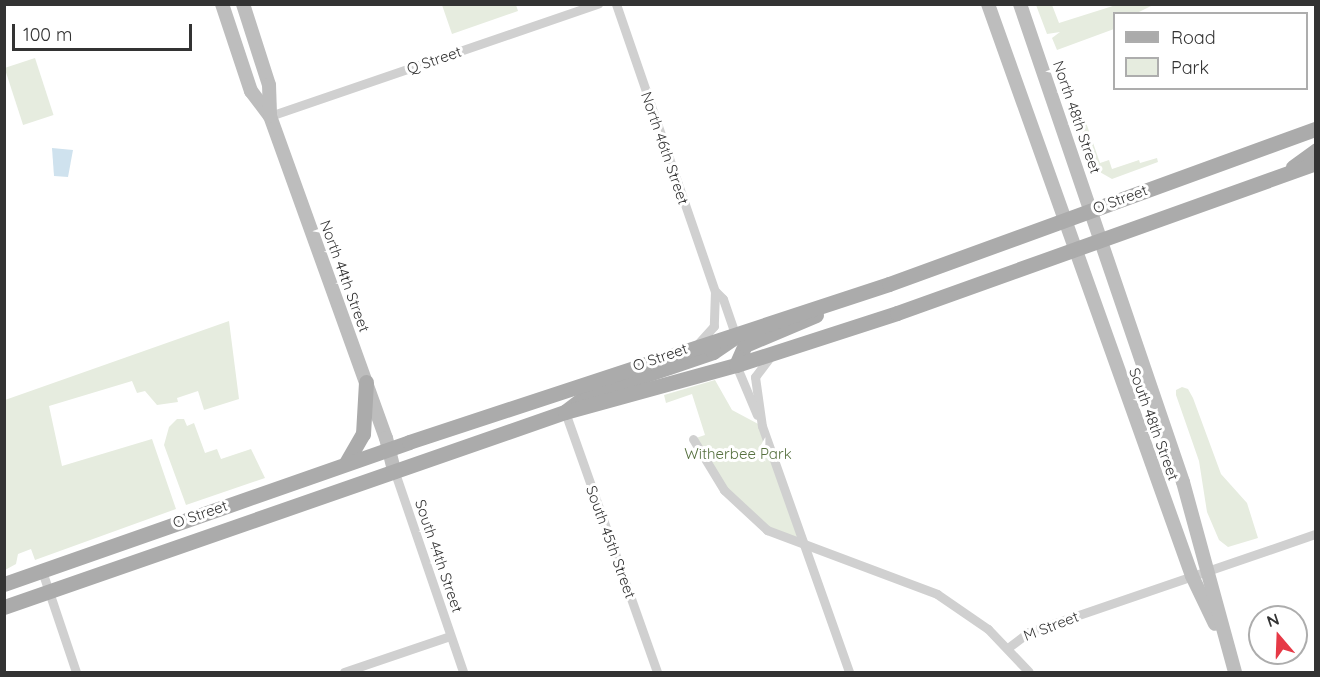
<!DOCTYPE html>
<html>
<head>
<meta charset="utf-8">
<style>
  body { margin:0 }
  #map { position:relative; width:1320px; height:677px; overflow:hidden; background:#fff; font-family:Quicksand,sans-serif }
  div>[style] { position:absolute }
  .green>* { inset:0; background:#e6ecdf; transform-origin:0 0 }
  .water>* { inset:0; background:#cfe2ee }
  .street>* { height:9px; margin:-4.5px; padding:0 4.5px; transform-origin:4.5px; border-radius:4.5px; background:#d0d0d0 }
  .secondary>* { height:14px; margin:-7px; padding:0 7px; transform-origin:7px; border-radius:7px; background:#bdbdbd }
  .primary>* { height:15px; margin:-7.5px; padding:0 7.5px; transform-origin:7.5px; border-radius:7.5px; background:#ababab }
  span { translate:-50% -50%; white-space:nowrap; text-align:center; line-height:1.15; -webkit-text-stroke:6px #fff; paint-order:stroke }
  .street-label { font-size:15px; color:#333 }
  .park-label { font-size:15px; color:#56703f }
  .frame { position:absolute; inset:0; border:6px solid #333; pointer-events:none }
  .legend { position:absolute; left:1113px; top:12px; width:195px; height:78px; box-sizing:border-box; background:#fff; border:2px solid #adadad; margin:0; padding:8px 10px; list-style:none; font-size:18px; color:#333 }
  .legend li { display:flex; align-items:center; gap:12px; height:30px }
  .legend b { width:30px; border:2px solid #adadad }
  .north { position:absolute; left:1248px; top:605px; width:60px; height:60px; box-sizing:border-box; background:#fff; border:2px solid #adadad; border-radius:50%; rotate:341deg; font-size:16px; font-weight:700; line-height:24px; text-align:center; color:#333 }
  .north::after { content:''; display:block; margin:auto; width:21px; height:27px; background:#e63946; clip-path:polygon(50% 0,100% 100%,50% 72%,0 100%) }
  .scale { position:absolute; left:12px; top:24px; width:180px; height:27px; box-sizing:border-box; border:3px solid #333; border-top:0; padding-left:8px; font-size:18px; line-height:21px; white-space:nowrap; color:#333; -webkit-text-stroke:4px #fff; paint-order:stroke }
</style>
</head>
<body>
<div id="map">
  <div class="green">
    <i style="clip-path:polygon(442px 5px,516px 5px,518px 11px,452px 34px)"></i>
    <i style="clip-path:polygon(1036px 5px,1052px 5px,1059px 23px,1116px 5px,1153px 5px,1137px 13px,1114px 14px,1114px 29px,1057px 50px,1052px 38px,1060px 32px,1047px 34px)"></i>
    <i style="left:35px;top:58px;width:60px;height:32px;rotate:72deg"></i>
    <i style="clip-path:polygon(1081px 108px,1100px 163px,1109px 160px,1112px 169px,1139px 160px,1140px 163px,1157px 158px,1158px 162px,1112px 179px,1098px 171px,1073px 110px)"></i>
    <i style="clip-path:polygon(229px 321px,239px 399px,204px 410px,198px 391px,177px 398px,178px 402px,157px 405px,145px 391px,137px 393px,132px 381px,49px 406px,62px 466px,152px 439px,176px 509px,35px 560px,31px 549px,18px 554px,16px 564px,5px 570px,5px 400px)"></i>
    <i style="clip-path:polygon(715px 380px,732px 410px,762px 426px,804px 545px,784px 540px,735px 503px,693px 439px,705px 435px,692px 394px,666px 403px,664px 395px)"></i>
    <i style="clip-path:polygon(1182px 387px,1188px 389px,1193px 398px,1221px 474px,1247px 503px,1258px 538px,1228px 547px,1219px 540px,1207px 512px,1199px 461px,1176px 395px,1176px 390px)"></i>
    <i style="clip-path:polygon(177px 419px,184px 419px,187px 426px,194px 423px,205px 453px,217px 449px,221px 459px,251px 449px,265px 478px,186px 505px,164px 445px,169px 427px)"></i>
  </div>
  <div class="water">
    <i style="clip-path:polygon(52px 148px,73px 150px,68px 177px,54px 176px)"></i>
  </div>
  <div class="street">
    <i style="left:616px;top:4px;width:304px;rotate:71deg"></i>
    <i style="left:715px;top:291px;width:35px;rotate:92deg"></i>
    <i style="left:714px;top:326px;width:24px;rotate:132deg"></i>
    <i style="left:270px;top:116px;width:347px;rotate:-18.9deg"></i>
    <i style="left:715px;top:291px;width:11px;rotate:45deg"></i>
    <i style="left:723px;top:299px;width:36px;rotate:71deg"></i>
    <i style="left:770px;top:357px;width:25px;rotate:127deg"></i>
    <i style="left:755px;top:377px;width:49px;rotate:81.9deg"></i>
    <i style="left:762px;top:426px;width:261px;rotate:70.5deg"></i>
    <i style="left:736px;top:365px;width:54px;rotate:67.2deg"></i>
    <i style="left:565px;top:412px;width:276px;rotate:70.5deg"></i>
    <i style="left:693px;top:439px;width:60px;rotate:58.7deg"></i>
    <i style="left:724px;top:490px;width:59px;rotate:42.9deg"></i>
    <i style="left:767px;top:530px;width:182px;rotate:20.6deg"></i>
    <i style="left:937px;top:594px;width:62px;rotate:34.5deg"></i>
    <i style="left:988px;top:629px;width:59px;rotate:46.4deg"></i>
    <i style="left:394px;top:470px;width:213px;rotate:71.1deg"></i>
    <i style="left:42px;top:571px;width:107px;rotate:71.4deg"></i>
    <i style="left:1009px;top:647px;width:25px;rotate:-37deg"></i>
    <i style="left:1029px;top:632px;width:303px;rotate:-18.9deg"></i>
    <i style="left:344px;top:672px;width:112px;rotate:-18.8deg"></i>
  </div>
  <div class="secondary">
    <i style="left:222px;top:4px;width:92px;rotate:71.6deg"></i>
    <i style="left:251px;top:91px;width:31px;rotate:53deg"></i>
    <i style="left:270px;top:116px;width:342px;rotate:70.2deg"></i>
    <i style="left:386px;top:438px;width:33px;rotate:76deg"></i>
    <i style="left:243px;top:4px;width:85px;rotate:72.2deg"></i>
    <i style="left:269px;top:85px;width:31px;rotate:88deg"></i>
    <i style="left:988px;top:4px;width:607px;rotate:70.37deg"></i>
    <i style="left:1192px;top:576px;width:53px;rotate:64.4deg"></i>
    <i style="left:1020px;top:4px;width:505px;rotate:71.17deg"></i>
    <i style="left:1183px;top:482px;width:197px;rotate:74.7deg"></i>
  </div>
  <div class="primary">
    <i style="left:1293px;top:167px;width:29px;rotate:-36deg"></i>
    <i style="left:736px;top:365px;width:22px;rotate:-66deg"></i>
    <i style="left:745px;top:345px;width:77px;rotate:-22.9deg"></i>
    <i style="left:566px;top:411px;width:26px;rotate:-37deg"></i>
    <i style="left:587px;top:395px;width:133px;rotate:-18.8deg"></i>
    <i style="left:713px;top:352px;width:23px;rotate:-34deg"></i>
    <i style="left:346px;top:463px;width:34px;rotate:-60deg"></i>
    <i style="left:363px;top:434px;width:52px;rotate:-86.7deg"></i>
    <i style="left:4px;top:584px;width:429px;rotate:-19.3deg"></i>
    <i style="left:409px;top:442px;width:505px;rotate:-18.22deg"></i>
    <i style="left:889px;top:284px;width:454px;rotate:-20deg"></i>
    <i style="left:4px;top:607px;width:594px;rotate:-19.17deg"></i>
    <i style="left:565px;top:412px;width:177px;rotate:-15.4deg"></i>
    <i style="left:736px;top:365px;width:169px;rotate:-17.9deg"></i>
    <i style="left:897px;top:313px;width:445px;rotate:-19.7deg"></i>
  </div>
  <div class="street-label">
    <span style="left:434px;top:60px;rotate:-19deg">Q Street</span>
    <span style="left:1077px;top:117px;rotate:71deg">North 48th Street</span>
    <span style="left:665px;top:148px;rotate:71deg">North 46th Street</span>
    <span style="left:1120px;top:199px;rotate:-20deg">O Street</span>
    <span style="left:345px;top:276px;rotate:70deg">North 44th Street</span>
    <span style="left:660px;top:357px;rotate:-19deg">O Street</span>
    <span style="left:1154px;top:424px;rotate:70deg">South 48th Street</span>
    <span style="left:200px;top:514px;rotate:-19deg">O Street</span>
    <span style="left:611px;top:542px;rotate:70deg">South 45th Street</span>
    <span style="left:439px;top:556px;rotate:71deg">South 44th Street</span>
    <span style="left:1051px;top:626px;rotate:-21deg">M Street</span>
  </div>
  <div class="park-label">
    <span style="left:738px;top:454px">Witherbee Park</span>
  </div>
  <div class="frame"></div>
  <ul class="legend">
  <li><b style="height:8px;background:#ababab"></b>Road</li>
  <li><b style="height:16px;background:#e6ecdf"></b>Park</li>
  </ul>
  <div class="north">N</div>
  <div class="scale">100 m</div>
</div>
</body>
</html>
